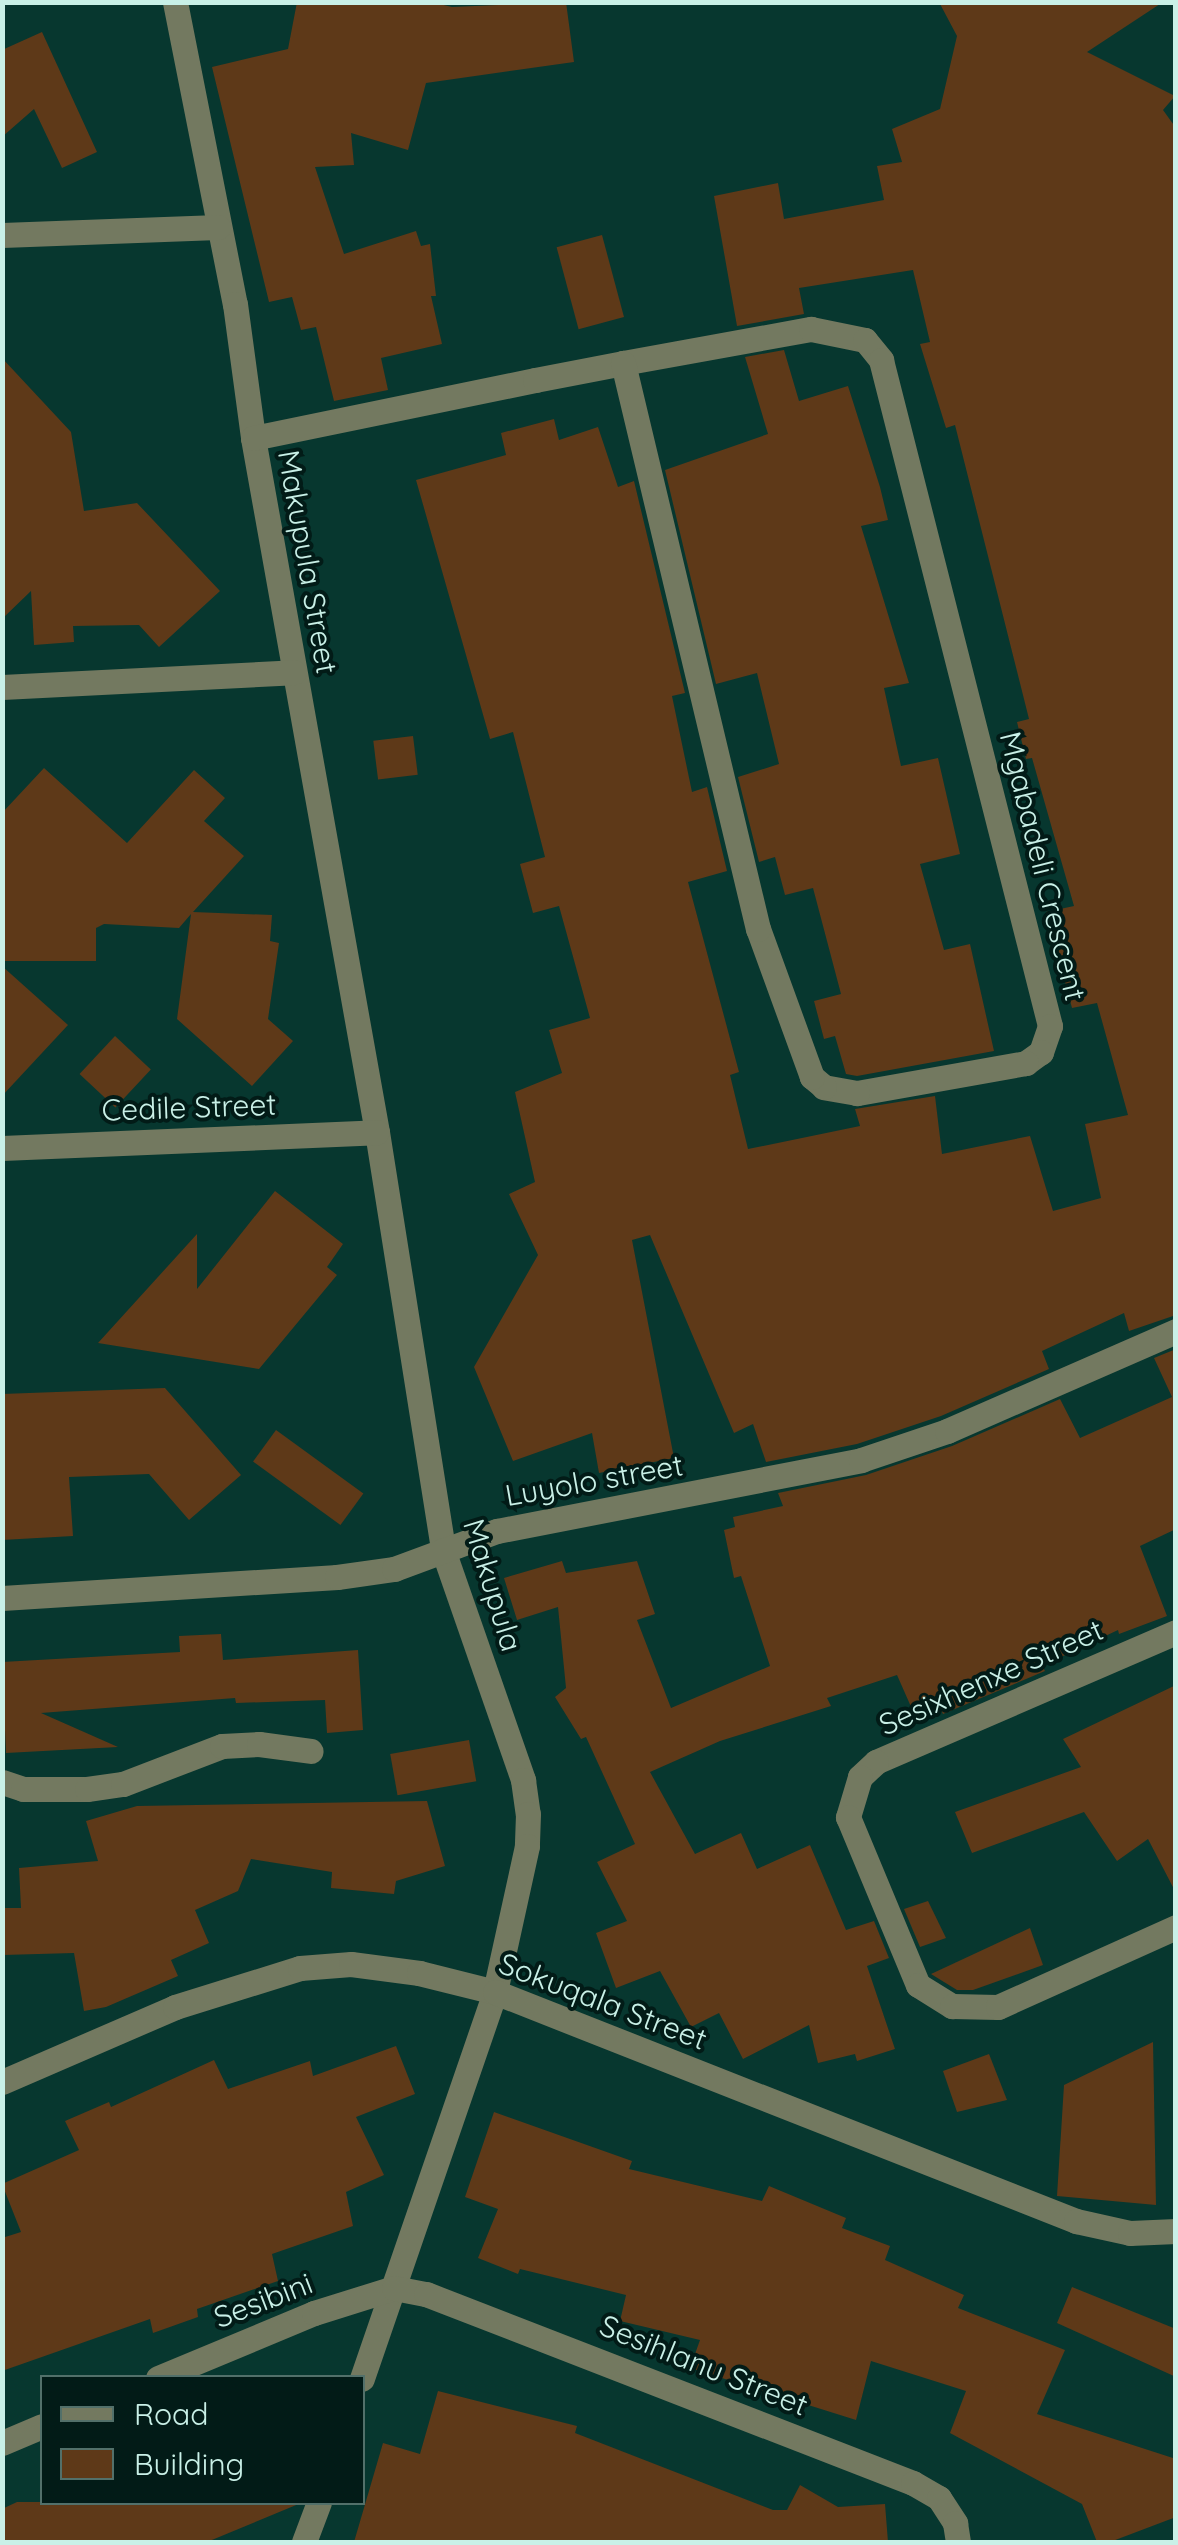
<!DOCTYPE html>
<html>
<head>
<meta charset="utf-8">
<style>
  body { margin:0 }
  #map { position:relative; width:1178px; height:2545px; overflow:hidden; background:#07372f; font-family:Quicksand,sans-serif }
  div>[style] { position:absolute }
  .building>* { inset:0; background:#5e3918; transform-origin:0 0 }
  .minor>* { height:25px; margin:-12.5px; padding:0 12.5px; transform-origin:12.5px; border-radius:12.5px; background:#737960 }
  span { translate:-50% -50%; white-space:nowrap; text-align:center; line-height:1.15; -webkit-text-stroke:8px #021b17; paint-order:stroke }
  .street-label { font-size:30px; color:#c9f0e7 }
  .frame { position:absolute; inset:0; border:5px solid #c9f0e7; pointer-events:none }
  .legend { position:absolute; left:40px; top:2375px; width:325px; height:130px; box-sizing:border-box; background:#021b17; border:2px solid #52706a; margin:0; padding:12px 18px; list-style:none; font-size:30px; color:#c9f0e7 }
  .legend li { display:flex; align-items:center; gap:20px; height:50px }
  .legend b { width:50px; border:2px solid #52706a }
</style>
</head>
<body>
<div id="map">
  <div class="building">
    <i style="clip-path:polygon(297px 2px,431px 2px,452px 7px,566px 2px,574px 62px,426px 83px,408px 150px,351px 133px,354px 165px,315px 167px,344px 254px,416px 231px,421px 246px,430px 244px,436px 296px,431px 296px,442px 344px,381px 358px,388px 390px,334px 401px,316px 327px,301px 330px,292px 297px,269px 302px,212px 67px,288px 49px)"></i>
    <i style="clip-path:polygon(939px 2px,1163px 2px,1087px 52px,1175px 96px,1163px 110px,1176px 128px,1176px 1315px,1129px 1331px,1124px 1313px,1042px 1351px,1049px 1369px,941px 1416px,857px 1444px,766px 1462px,753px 1424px,734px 1433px,650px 1235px,632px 1240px,674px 1458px,599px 1473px,592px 1433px,513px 1461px,474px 1367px,538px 1255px,509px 1194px,535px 1182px,515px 1092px,562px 1073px,549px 1030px,590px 1018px,559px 906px,533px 913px,520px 864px,545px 857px,513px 732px,490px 739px,416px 480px,506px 455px,501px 433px,554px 419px,559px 440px,598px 427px,618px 487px,634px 481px,685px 693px,672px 696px,692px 792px,707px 787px,727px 871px,688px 882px,739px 1072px,730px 1075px,748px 1149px,860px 1126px,855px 1109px,935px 1096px,942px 1154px,1030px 1136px,1053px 1211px,1101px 1198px,1085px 1124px,1128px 1115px,1097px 1003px,1072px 1008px,1046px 912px,1074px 906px,1032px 758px,1026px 759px,1017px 722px,1029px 719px,955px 425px,946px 428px,920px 344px,930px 342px,913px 270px,799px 288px,804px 314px,737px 326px,714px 196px,778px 183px,784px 219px,884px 200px,877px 166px,902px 162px,892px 129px,940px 109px,957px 36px)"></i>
    <i style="clip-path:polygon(42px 32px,97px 152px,62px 168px,34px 109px,2px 137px,2px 50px)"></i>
    <i style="left:602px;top:235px;width:85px;height:47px;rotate:75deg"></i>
    <i style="clip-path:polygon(784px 350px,799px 401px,848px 386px,880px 487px,888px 520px,861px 526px,909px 683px,884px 688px,901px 766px,938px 758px,960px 854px,920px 864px,944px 950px,970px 944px,994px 1051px,857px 1076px,846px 1074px,835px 1036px,824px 1039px,814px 1001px,841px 994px,813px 888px,785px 895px,775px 857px,759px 862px,738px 777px,779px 764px,757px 673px,716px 684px,665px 470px,768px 434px,745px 357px)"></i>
    <i style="clip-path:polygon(2px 358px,71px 432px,84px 511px,137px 503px,220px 591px,159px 647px,139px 625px,73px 626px,74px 642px,34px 645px,31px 591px,2px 619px)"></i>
    <i style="left:413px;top:736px;width:39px;height:40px;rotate:83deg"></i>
    <i style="clip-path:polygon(44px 768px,127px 843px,194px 770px,225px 798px,204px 821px,244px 856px,193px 912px,272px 915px,270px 941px,279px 943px,268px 1019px,293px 1041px,252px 1086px,177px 1019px,191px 914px,179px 928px,104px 924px,96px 928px,96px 961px,2px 961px,2px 813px)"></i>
    <i style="clip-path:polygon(2px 966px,68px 1025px,2px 1096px)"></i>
    <i style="left:115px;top:1036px;width:49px;height:52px;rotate:43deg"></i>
    <i style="clip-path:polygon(275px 1191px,343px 1244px,327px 1267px,337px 1275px,259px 1369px,98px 1343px,197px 1234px,197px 1289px)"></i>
    <i style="clip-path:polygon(1176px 1349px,1176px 1529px,1140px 1546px,1167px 1616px,1119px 1634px,1118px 1630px,1042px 1666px,1045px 1671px,943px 1714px,936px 1699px,912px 1709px,897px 1675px,827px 1698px,831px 1706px,720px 1741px,650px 1772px,695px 1854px,741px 1833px,757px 1869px,810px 1845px,846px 1930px,874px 1921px,889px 1958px,867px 1966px,895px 2049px,857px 2061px,855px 2054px,818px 2063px,809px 2025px,743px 2059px,719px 2013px,691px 2027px,660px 1971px,616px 1988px,596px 1933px,627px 1921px,597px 1862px,635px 1844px,586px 1737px,581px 1739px,555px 1697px,566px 1688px,558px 1607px,517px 1620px,504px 1578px,562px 1561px,566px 1573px,637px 1561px,655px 1614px,637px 1620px,671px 1708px,770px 1666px,741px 1576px,734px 1578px,724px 1530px,735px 1527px,733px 1517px,783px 1506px,778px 1493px,866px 1475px,952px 1446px,1060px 1399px,1080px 1438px,1172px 1397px,1154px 1358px)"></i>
    <i style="clip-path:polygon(165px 1388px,241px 1475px,189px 1520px,149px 1474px,69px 1477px,73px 1536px,2px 1540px,2px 1394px)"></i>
    <i style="left:276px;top:1430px;width:108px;height:39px;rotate:36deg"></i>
    <i style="clip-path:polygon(221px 1634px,223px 1660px,358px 1650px,363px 1730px,327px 1733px,325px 1700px,236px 1703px,235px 1698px,41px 1713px,118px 1747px,6px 1753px,2px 1662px,180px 1652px,179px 1636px)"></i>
    <i style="clip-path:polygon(1176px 1685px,1176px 1893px,1148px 1839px,1117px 1861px,1084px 1812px,972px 1853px,955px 1812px,1081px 1767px,1063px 1739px)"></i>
    <i style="left:469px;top:1740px;width:42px;height:80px;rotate:80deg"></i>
    <i style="clip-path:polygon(427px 1801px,445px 1866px,396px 1881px,394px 1894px,331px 1888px,332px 1872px,251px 1859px,238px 1891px,195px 1910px,209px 1943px,171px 1960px,178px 1976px,106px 2007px,84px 2011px,74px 1953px,3px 1955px,2px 1908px,21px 1908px,19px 1868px,98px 1861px,86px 1821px,137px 1806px)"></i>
    <i style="clip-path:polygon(928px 1901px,946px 1938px,920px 1947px,904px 1909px)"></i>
    <i style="clip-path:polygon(1030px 1928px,1043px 1965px,973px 1990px,957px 1990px,931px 1974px)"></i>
    <i style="clip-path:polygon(1153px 2042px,1156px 2205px,1057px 2196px,1064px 2085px)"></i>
    <i style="clip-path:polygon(396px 2046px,415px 2094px,356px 2117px,384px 2175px,346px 2192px,353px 2226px,272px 2254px,278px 2281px,197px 2309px,198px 2317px,153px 2333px,150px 2319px,2px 2371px,2px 2238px,21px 2232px,2px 2184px,79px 2150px,65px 2121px,109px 2102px,111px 2107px,214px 2060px,228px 2089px,310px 2061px,313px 2076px)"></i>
    <i style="clip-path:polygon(989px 2054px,1007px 2100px,957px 2112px,943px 2071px)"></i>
    <i style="clip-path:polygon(494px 2112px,632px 2161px,629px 2169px,762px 2201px,769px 2186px,846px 2218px,842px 2228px,890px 2246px,885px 2260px,964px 2295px,958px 2308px,1065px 2350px,1037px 2414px,1176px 2459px,1176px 2517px,1110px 2542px,1097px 2542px,1082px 2504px,950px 2433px,966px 2391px,871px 2361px,856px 2420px,690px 2368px,700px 2340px,620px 2321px,626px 2295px,520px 2269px,518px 2274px,478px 2258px,498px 2209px,465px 2197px)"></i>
    <i style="clip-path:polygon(1072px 2287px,1176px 2329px,1176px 2377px,1057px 2323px)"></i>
    <i style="clip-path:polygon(438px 2391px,577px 2426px,575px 2433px,773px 2510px,787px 2510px,800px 2485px,838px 2507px,885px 2504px,888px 2542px,354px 2542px,383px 2443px,420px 2454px)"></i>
    <i style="clip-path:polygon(17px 2502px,301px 2502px,301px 2503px,207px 2542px,2px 2542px,2px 2509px)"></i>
  </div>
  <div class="minor">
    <i style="left:175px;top:2px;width:308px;rotate:78.8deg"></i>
    <i style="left:235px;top:304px;width:135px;rotate:82.3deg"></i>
    <i style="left:253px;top:438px;width:705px;rotate:79.87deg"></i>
    <i style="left:377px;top:1132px;width:423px;rotate:81deg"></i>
    <i style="left:443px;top:1550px;width:244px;rotate:70.8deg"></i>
    <i style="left:523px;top:1780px;width:34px;rotate:82deg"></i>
    <i style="left:528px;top:1814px;width:32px;rotate:92deg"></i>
    <i style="left:527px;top:1846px;width:149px;rotate:102.4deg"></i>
    <i style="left:495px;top:1992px;width:409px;rotate:109deg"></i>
    <i style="left:2px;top:235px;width:216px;rotate:-2.1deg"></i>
    <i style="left:253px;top:438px;width:288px;rotate:-11.6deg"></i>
    <i style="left:535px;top:380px;width:90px;rotate:-10.9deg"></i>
    <i style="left:623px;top:363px;width:191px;rotate:-10.3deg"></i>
    <i style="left:811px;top:329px;width:55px;rotate:11.5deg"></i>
    <i style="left:865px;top:340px;width:26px;rotate:51deg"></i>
    <i style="left:881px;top:360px;width:687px;rotate:75.76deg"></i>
    <i style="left:1050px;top:1026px;width:28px;rotate:109deg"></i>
    <i style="left:1041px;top:1052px;width:19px;rotate:144deg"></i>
    <i style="left:1026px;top:1063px;width:172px;rotate:169.9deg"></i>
    <i style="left:857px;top:1093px;width:34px;rotate:-170deg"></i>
    <i style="left:824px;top:1087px;width:16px;rotate:-140deg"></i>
    <i style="left:812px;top:1077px;width:158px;rotate:-110deg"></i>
    <i style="left:758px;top:929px;width:582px;rotate:-103.42deg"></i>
    <i style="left:2px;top:687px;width:292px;rotate:-2.9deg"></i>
    <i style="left:2px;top:1148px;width:375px;rotate:-2.4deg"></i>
    <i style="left:2px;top:1598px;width:336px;rotate:-3.6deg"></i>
    <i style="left:337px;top:1577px;width:58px;rotate:-8deg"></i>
    <i style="left:394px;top:1569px;width:110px;rotate:-20.3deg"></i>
    <i style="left:497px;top:1531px;width:371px;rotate:-11deg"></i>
    <i style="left:861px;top:1460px;width:91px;rotate:-18.6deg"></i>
    <i style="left:947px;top:1431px;width:250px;rotate:-23.6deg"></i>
    <i style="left:1176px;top:1632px;width:327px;rotate:156.6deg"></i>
    <i style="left:876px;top:1762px;width:22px;rotate:137deg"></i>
    <i style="left:860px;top:1777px;width:42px;rotate:106.7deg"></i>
    <i style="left:848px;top:1817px;width:182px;rotate:67.4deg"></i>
    <i style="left:918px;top:1985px;width:40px;rotate:32deg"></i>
    <i style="left:952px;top:2006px;width:46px;rotate:1.2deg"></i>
    <i style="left:998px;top:2007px;width:195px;rotate:-24.2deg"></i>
    <i style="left:2px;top:1782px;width:22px;rotate:18deg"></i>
    <i style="left:23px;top:1789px;width:64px"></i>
    <i style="left:87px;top:1789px;width:36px;rotate:-8deg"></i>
    <i style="left:123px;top:1784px;width:106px;rotate:-21deg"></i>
    <i style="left:222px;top:1746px;width:37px;rotate:-3deg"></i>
    <i style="left:259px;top:1744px;width:52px;rotate:7.7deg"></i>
    <i style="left:2px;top:2082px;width:189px;rotate:-23.4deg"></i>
    <i style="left:175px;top:2007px;width:131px;rotate:-17.3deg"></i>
    <i style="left:300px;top:1968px;width:51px;rotate:-4.5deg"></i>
    <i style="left:351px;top:1964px;width:69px;rotate:7.5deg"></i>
    <i style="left:419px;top:1973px;width:78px;rotate:14deg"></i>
    <i style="left:495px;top:1992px;width:625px;rotate:21.51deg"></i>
    <i style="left:1076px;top:2221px;width:55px;rotate:12.5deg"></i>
    <i style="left:1130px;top:2233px;width:46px;rotate:-2.5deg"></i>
    <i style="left:158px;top:2378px;width:169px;rotate:-22.6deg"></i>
    <i style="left:314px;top:2313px;width:84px;rotate:-17.4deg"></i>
    <i style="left:394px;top:2288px;width:33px;rotate:11deg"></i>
    <i style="left:426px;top:2294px;width:522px;rotate:21.21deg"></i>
    <i style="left:913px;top:2483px;width:30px;rotate:30deg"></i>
    <i style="left:939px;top:2498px;width:30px;rotate:57deg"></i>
    <i style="left:955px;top:2523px;width:19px;rotate:81deg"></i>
    <i style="left:2px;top:2443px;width:43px;rotate:-23deg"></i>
    <i style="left:304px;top:2542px;width:43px;rotate:-69.4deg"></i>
  </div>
  <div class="street-label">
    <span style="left:308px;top:562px;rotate:80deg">Makupula Street</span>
    <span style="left:1043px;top:866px;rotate:76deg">Mgabadeli Crescent</span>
    <span style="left:189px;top:1107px;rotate:-2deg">Cedile Street</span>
    <span style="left:594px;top:1480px;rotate:-10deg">Luyolo street</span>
    <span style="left:493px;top:1585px;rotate:73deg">Makupula</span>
    <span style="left:991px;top:1677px;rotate:-24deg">Sesixhenxe Street</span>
    <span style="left:603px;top:2001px;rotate:21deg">Sokuqala Street</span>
    <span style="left:263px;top:2300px;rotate:-21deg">Sesibini</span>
    <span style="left:704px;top:2365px;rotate:22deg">Sesihlanu Street</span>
  </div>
  <div class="frame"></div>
  <ul class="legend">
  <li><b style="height:12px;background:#737960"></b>Road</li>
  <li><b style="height:28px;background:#5e3918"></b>Building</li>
  </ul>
</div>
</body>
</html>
